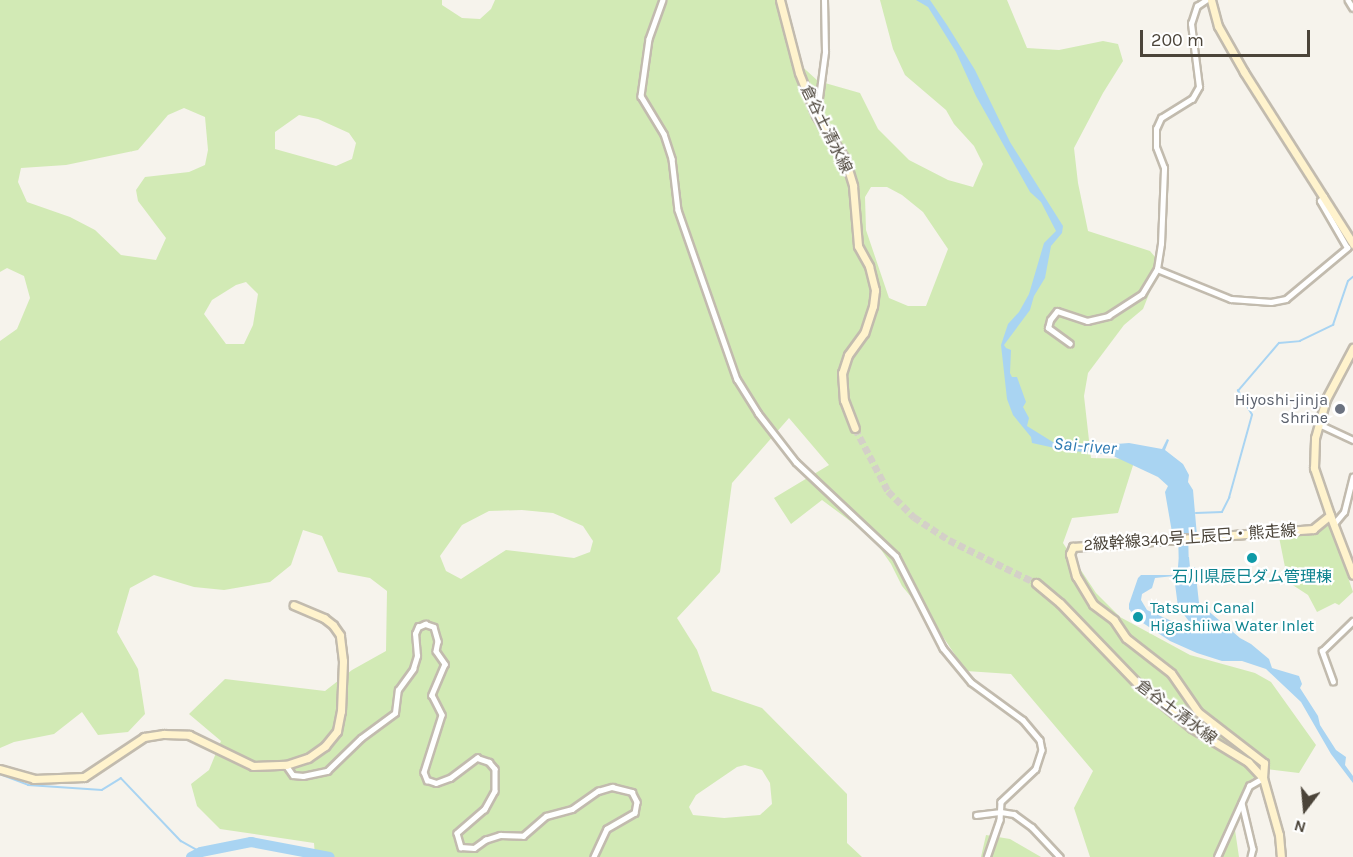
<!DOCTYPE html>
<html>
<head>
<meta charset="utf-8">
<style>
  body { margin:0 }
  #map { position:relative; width:1353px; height:857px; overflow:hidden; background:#f6f3ec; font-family:Karla,"Noto Sans JP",sans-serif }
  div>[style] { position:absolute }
  .green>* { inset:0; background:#d2eab5 }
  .water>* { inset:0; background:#a9d4f2 }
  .stream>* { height:1.5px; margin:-0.75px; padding:0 0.75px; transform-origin:0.75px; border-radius:0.75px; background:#a9d4f2 }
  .river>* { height:10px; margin:-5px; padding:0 5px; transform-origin:5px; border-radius:5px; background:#a9d4f2 }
  .secondary-tunnel>* { height:7px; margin-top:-3.5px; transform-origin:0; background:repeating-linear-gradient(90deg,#d4d0c8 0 7px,transparent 0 10.5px) }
  .roads { filter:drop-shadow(2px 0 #c2bbae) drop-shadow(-2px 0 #c2bbae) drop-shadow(0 2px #c2bbae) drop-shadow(0 -2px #c2bbae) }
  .street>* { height:4.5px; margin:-2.25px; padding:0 2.25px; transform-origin:2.25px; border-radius:2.25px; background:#fff }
  .secondary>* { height:7px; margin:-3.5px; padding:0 3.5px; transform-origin:3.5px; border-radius:3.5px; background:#fff3cd }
  .dots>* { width:16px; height:16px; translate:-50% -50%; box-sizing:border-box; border:3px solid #fff; border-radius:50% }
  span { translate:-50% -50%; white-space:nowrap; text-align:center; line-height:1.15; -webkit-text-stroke:4.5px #fff; paint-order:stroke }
  .street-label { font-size:16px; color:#4b4439 }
  .worship-label { font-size:16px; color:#5b616d }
  .right { translate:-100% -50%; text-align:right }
  .culture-label { font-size:16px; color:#0d838f }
  .left { translate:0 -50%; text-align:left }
  .water-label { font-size:18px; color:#2e7ab2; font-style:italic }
  .north { position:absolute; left:1275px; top:779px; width:60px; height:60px; -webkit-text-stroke:4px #fff; paint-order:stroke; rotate:196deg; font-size:16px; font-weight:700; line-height:24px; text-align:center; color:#4b4439 }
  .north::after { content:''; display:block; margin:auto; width:21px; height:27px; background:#4b4439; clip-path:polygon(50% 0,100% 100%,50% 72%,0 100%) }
  .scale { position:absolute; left:1140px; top:30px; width:170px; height:27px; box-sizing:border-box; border:3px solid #4b4439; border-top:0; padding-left:8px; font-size:18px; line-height:21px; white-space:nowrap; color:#4b4439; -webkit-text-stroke:4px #fff; paint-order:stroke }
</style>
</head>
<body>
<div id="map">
  <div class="green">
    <i style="clip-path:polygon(evenodd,0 0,442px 0,442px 5px,462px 18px,480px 19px,491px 9px,495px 0,780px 0,796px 61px,818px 81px,860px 93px,878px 129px,909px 160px,948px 180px,973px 187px,983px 164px,974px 146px,954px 124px,946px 110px,905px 75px,893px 49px,880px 0,1007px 0,1027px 48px,1059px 50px,1103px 41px,1118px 44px,1123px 61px,1103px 93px,1074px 148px,1078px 183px,1088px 231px,1150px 251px,1161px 264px,1143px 309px,1124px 325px,1088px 373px,1084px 396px,1091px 458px,1135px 459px,1118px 513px,1072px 518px,1063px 543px,1096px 593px,1120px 617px,1190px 655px,1255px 673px,1271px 682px,1316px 745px,1299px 773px,1266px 769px,1249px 781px,1235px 830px,1239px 857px,1090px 857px,1074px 808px,1093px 771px,1011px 674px,966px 671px,939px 631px,902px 586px,891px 564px,873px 538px,822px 500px,791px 524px,774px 498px,829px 465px,789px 418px,732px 483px,720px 572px,677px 618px,697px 650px,712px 691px,762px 708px,847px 794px,847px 843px,862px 857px,315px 857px,314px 843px,220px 829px,197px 806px,191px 784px,209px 770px,221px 741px,189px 714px,225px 679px,325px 691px,352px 670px,386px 651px,387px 591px,370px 578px,338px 572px,322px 536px,303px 530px,291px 565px,270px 582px,224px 590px,194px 587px,154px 575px,130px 588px,117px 632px,138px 669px,145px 714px,128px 732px,98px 735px,82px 712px,54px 734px,14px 742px,0 748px,0 341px,17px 329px,30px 298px,24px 276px,7px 268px,0 272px,0 0,184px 108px,205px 117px,208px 150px,205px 165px,189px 172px,145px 177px,136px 190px,138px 201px,166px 238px,156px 260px,121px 255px,95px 230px,70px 217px,27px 202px,18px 182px,21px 168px,66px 165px,138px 150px,168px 115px,184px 108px,0 0,299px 115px,318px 119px,349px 133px,356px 143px,352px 159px,336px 166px,275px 149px,275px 132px,299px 115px,0 0,871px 187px,887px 187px,902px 195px,923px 212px,948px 249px,926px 306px,908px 306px,889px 298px,866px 230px,865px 197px,871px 187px,0 0,246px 282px,258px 294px,253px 325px,244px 344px,226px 344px,204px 314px,212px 300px,236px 285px,246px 282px,0 0,522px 510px,553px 513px,583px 526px,593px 541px,590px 552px,574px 558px,506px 550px,461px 579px,446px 571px,440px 556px,462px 525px,489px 511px,522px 510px,0 0,745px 765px,762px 770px,770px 783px,772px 804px,760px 815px,724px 818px,693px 815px,689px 807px,696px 795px,737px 767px,745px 765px)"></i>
    <i style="clip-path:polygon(1325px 524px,1330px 525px,1353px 592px,1339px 605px,1335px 603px,1317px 612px,1308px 595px,1288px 582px,1279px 537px,1305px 534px)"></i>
    <i style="clip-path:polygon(986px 835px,1010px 839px,1041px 857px,981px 857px)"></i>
  </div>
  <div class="water">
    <i style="clip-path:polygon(916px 0,930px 0,947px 25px,975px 70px,1010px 142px,1063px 226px,1062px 233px,1051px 246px,1045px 278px,1034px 296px,1030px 310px,1004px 345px,1006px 348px,1011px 350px,1010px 373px,1012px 377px,1017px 377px,1026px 402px,1023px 407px,1029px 418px,1027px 426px,1056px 444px,1091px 446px,1129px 443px,1162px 449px,1167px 439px,1169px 440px,1165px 450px,1183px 464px,1189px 475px,1188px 482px,1193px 490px,1197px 536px,1173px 538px,1165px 492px,1168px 486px,1158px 477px,1111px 455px,1064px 450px,1032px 443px,1031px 437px,1013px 415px,1007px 399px,1001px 345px,1008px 324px,1019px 312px,1029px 294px,1044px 243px,1056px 231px,1041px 202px,1030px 192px,976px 96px,956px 52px,928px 7px)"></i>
    <i style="clip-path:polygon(evenodd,1186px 557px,1189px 557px,1190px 567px,1195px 567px,1199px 603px,1240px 638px,1251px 644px,1269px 659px,1272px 668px,1299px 676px,1302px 684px,1300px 688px,1318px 716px,1320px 725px,1336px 750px,1346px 757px,1345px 765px,1353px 776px,1353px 783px,1331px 754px,1301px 702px,1266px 669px,1242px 661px,1222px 661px,1197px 653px,1170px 641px,1137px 619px,1129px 609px,1129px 604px,1138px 578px,1141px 575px,1177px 575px,1179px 558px,1182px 561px,1186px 561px,1186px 557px,1174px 576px,1178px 607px,1195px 629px,1194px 631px,1147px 610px,1141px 600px,1142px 594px,1152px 588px,1155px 578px,1174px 576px)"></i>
  </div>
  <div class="stream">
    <i style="left:1196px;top:513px;width:26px;rotate:-2deg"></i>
    <i style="left:1222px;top:512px;width:16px;rotate:-63deg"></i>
    <i style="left:1229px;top:498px;width:86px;rotate:-74.5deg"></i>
    <i style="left:1252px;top:415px;width:28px;rotate:-120deg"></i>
    <i style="left:1238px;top:391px;width:63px;rotate:-49.5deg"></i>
    <i style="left:1279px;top:343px;width:21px;rotate:-5deg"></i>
    <i style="left:1300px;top:341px;width:37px;rotate:-26deg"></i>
    <i style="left:1333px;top:325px;width:46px;rotate:-71.2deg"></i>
    <i style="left:1348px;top:281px;width:6px;rotate:-39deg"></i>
    <i style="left:0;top:774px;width:30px;rotate:21deg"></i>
    <i style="left:28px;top:785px;width:74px;rotate:3.9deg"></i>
    <i style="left:102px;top:790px;width:22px;rotate:-32deg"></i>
    <i style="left:121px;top:778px;width:87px;rotate:46.4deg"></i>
    <i style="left:181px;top:841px;width:23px;rotate:29deg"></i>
  </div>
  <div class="river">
    <i style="left:1183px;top:529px;width:44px;rotate:88.7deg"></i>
    <i style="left:191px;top:857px;width:11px;rotate:-27deg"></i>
    <i style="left:201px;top:852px;width:51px;rotate:-11.3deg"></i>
    <i style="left:251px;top:842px;width:80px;rotate:10.8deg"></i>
  </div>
  <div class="secondary-tunnel">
    <i style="left:855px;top:428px;width:71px;rotate:62.4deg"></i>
    <i style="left:888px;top:491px;width:37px;rotate:45deg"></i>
    <i style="left:914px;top:517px;width:42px;rotate:33.3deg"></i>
    <i style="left:949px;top:540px;width:97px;rotate:26.3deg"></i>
  </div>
  <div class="roads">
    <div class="street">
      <i style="left:663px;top:0;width:41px;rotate:109.7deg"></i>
      <i style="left:649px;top:39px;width:58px;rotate:98deg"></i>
      <i style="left:641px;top:96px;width:44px;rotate:58.8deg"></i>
      <i style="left:664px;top:134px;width:26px;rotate:72deg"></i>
      <i style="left:672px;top:159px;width:51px;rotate:83.3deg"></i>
      <i style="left:678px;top:210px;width:179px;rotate:70.8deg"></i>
      <i style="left:737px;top:379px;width:40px;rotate:58deg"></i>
      <i style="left:758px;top:413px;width:62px;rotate:52.2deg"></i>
      <i style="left:796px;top:462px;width:137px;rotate:43.2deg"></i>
      <i style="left:896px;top:556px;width:103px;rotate:62.9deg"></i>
      <i style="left:943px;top:648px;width:44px;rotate:50.5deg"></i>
      <i style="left:971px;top:682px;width:64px;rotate:36.2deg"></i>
      <i style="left:1023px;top:720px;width:26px;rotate:50deg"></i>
      <i style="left:1040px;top:740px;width:10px;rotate:79deg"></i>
      <i style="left:1042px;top:750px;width:20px;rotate:108deg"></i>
      <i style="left:1036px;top:769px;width:48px;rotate:136.7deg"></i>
      <i style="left:1001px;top:802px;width:18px;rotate:93deg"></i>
      <i style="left:1000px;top:820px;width:39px;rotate:109deg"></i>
      <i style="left:1348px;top:0;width:9px;rotate:58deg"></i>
      <i style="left:817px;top:113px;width:62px;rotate:-82.5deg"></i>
      <i style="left:825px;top:52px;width:52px;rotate:-91.1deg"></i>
      <i style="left:1157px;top:269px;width:80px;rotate:22.1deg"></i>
      <i style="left:1231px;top:299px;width:40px;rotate:4.3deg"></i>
      <i style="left:1271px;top:302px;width:15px;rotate:-11deg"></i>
      <i style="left:1286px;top:299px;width:80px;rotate:-39.9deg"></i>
      <i style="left:1347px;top:248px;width:54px;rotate:-119.9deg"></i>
      <i style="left:1320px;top:201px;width:6px;rotate:-51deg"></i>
      <i style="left:1070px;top:344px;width:27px;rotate:-144deg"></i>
      <i style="left:1048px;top:328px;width:8px;rotate:-76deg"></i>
      <i style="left:1050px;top:320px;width:11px;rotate:-52deg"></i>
      <i style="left:1057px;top:311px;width:32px;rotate:18deg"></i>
      <i style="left:1087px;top:321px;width:22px;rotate:-13deg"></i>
      <i style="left:1108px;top:316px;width:40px;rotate:-32.9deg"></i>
      <i style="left:1142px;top:294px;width:29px;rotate:-59deg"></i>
      <i style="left:1157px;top:269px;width:25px;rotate:-81deg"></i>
      <i style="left:1161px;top:244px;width:76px;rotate:-87.7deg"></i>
      <i style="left:1164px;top:168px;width:22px;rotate:-111deg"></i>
      <i style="left:1156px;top:147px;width:18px;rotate:-90deg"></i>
      <i style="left:1156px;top:129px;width:12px;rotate:-66deg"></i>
      <i style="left:1161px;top:118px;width:36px;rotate:-32deg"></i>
      <i style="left:1192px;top:99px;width:14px;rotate:-60deg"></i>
      <i style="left:1199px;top:87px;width:64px;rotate:-97.2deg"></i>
      <i style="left:1191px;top:24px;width:19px;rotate:-72deg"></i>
      <i style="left:1197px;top:6px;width:11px;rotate:-34deg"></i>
      <i style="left:1319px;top:424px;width:38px;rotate:25deg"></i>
      <i style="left:1333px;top:525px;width:17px;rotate:-50deg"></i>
      <i style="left:1344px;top:512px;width:36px;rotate:-76deg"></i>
      <i style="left:1333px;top:682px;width:33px;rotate:-110deg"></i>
      <i style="left:1322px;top:651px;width:43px;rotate:-44.1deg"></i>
      <i style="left:286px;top:765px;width:12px;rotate:55deg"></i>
      <i style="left:293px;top:775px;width:10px;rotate:6deg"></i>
      <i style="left:303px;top:776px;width:25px;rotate:-12deg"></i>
      <i style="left:327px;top:771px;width:47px;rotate:-44.1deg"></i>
      <i style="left:361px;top:738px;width:42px;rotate:-36.3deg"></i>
      <i style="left:395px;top:713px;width:23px;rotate:-83deg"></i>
      <i style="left:398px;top:690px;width:26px;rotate:-54deg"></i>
      <i style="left:413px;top:669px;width:14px;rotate:-73deg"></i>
      <i style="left:417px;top:656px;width:22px;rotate:-95deg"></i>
      <i style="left:415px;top:634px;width:8px;rotate:-67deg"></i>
      <i style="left:418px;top:627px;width:8px;rotate:-23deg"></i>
      <i style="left:425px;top:624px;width:9px;rotate:18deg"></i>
      <i style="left:434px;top:627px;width:15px;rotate:74deg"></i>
      <i style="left:438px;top:641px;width:10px;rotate:101deg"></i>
      <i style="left:436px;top:651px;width:16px;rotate:55deg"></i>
      <i style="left:445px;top:664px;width:34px;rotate:113deg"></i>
      <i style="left:432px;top:695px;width:22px;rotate:63deg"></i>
      <i style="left:442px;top:715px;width:60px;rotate:107.5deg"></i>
      <i style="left:424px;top:772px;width:9px;rotate:69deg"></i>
      <i style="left:427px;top:780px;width:9px;rotate:18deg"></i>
      <i style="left:436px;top:783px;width:15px;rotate:-20deg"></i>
      <i style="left:450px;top:778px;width:34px;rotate:-37deg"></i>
      <i style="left:477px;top:758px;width:13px;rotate:18deg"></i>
      <i style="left:489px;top:762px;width:9px;rotate:49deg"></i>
      <i style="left:495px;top:769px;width:22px;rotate:90deg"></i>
      <i style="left:495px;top:791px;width:21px;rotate:119deg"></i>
      <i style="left:485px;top:809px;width:37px;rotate:139deg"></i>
      <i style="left:457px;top:833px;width:15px;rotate:74deg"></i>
      <i style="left:461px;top:847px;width:13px;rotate:4deg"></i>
      <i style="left:474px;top:848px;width:14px;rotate:-36deg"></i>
      <i style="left:485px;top:840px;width:16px;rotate:-18deg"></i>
      <i style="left:500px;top:835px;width:23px;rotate:2deg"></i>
      <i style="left:523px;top:836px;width:30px;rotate:-41deg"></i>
      <i style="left:546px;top:816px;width:27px;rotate:-15deg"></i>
      <i style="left:572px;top:809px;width:32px;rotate:-35deg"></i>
      <i style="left:598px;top:791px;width:15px;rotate:-16deg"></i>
      <i style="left:612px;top:787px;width:21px;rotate:14deg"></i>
      <i style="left:632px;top:792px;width:11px;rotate:63deg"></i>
      <i style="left:637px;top:802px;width:11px;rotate:100deg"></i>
      <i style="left:635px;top:813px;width:32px;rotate:150deg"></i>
      <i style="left:607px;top:829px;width:31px;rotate:115deg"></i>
      <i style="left:1242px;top:803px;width:47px;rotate:76.6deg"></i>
      <i style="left:1253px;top:849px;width:8px;rotate:104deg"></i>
      <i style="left:976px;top:815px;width:25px;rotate:-7deg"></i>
      <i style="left:1001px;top:812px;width:13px;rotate:9deg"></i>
      <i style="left:1014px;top:814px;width:22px;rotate:36deg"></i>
      <i style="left:1032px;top:827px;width:41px;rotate:47deg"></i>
      <i style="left:1217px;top:857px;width:78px;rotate:-65.7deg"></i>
      <i style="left:1249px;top:786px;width:16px;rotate:-30deg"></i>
    </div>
    <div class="secondary">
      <i style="left:780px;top:0;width:75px;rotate:75.4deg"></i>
      <i style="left:799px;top:73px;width:45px;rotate:68deg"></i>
      <i style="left:816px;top:115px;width:53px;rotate:56.6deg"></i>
      <i style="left:845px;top:159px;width:28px;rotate:73deg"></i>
      <i style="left:853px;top:186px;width:60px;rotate:85.2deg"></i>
      <i style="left:858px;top:246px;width:23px;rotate:61deg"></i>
      <i style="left:869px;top:266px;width:25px;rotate:76deg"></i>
      <i style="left:875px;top:290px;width:16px;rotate:97deg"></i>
      <i style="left:873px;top:306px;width:28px;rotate:108deg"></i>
      <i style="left:864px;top:333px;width:27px;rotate:126deg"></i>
      <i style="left:848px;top:355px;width:19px;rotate:108deg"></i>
      <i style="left:842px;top:373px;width:27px;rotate:86deg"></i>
      <i style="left:844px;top:400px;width:30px;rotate:69deg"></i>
      <i style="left:1211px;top:0;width:27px;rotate:75deg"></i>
      <i style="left:1218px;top:26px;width:53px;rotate:60.5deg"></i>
      <i style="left:1244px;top:72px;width:204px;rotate:57.6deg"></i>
      <i style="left:1330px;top:515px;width:64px;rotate:69deg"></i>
      <i style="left:1036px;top:583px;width:31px;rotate:40deg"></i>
      <i style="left:1060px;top:603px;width:111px;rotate:46.1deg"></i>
      <i style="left:1137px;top:683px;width:71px;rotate:39.3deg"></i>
      <i style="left:1192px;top:728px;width:66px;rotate:31.3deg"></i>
      <i style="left:1248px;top:762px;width:22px;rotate:47deg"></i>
      <i style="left:1263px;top:778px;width:59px;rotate:74.3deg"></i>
      <i style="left:1279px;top:835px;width:22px;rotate:85deg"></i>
      <i style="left:0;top:769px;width:35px;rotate:16deg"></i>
      <i style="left:34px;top:779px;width:50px;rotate:-2.3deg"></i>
      <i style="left:84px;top:777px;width:72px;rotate:-33.7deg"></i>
      <i style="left:144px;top:737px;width:20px;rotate:-9deg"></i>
      <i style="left:164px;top:734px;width:25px;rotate:2deg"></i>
      <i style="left:189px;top:735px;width:71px;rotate:25.8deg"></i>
      <i style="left:253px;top:766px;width:33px;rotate:-2deg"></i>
      <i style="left:286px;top:765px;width:23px;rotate:-18deg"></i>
      <i style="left:308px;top:758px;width:21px;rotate:-35deg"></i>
      <i style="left:325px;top:746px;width:19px;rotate:-51deg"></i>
      <i style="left:337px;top:731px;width:20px;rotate:-79deg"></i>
      <i style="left:341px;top:711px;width:50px;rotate:-87.7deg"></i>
      <i style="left:343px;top:661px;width:26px;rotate:-97deg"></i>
      <i style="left:340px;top:635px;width:12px;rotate:-125deg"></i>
      <i style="left:333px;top:625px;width:11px;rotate:-142deg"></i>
      <i style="left:324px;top:618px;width:33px;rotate:-157deg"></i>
      <i style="left:1263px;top:778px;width:15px;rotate:-86deg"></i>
      <i style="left:1264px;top:763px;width:83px;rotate:-142.3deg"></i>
      <i style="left:1198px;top:712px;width:47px;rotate:-124.7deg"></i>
      <i style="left:1171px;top:673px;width:57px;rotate:-142.1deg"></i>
      <i style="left:1126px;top:638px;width:22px;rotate:-124deg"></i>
      <i style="left:1114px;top:620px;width:26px;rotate:-143deg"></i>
      <i style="left:1093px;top:604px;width:33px;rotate:-121deg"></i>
      <i style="left:1076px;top:576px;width:23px;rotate:-105deg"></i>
      <i style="left:1070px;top:554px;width:8px;rotate:-67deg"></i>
      <i style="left:1073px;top:547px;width:241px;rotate:-4.3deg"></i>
      <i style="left:1313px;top:529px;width:22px;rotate:-39deg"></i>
      <i style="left:1330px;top:515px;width:50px;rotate:-108.8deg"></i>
      <i style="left:1314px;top:468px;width:30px;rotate:-88deg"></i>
      <i style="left:1315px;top:438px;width:41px;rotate:-74.2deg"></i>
      <i style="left:1326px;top:399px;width:58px;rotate:-62.1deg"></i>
    </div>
  </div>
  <div class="dots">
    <i style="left:1340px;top:409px;background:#6b7280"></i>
    <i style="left:1252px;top:558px;background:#0f9aa8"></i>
    <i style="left:1138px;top:617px;background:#0f9aa8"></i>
  </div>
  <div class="street-label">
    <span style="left:826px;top:129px;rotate:64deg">倉谷土清水線</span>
    <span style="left:1190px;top:538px;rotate:-4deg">2級幹線340号上辰巳・熊走線</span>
    <span style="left:1176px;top:712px;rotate:37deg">倉谷土清水線</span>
  </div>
  <div class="worship-label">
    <span class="right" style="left:1328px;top:409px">Hiyoshi-jinja<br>Shrine</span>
  </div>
  <div class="culture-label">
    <span style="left:1252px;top:577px">石川県辰巳ダム管理棟</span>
    <span class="left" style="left:1150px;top:617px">Tatsumi Canal<br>Higashiiwa Water Inlet</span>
  </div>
  <div class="water-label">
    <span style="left:1085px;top:446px;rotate:5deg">Sai-river</span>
  </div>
  <div class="north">N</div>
  <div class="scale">200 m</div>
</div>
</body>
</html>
